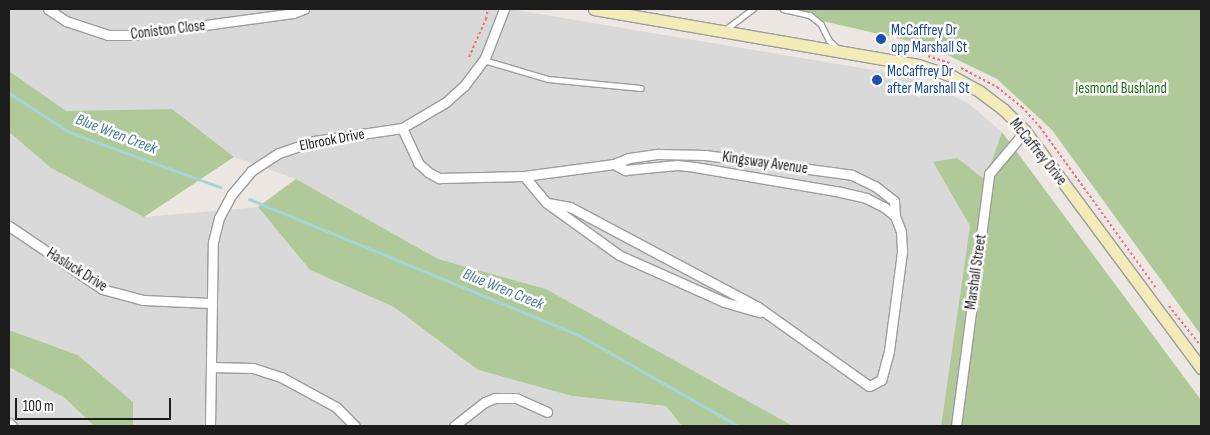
<!DOCTYPE html>
<html>
<head>
<meta charset="utf-8">
<style>
  body { margin:0 }
  #map { position:relative; width:1210px; height:435px; overflow:hidden; background:#ece7e2; font-family:"Sofia Sans Condensed",sans-serif }
  div>[style] { position:absolute }
  .residential>* { inset:0; background:#dad9d9 }
  .forest>* { inset:0; background:#b0c999 }
  .stream>* { height:3px; margin:-1.5px; padding:0 1.5px; transform-origin:1.5px; border-radius:1.5px; background:#a5d5d8 }
  .path>* { height:2px; margin-top:-1px; transform-origin:0; background:repeating-linear-gradient(90deg,#f0707a 0 2.5px,transparent 0 5px) }
  .roads { filter:drop-shadow(1px 0 #9d9d9d) drop-shadow(-1px 0 #9d9d9d) drop-shadow(0 1px #9d9d9d) drop-shadow(0 -1px #9d9d9d) }
  .lane>* { height:4.5px; margin:-2.25px; padding:0 2.25px; transform-origin:2.25px; border-radius:2.25px; background:#fff }
  .street>* { height:9px; margin:-4.5px; padding:0 4.5px; transform-origin:4.5px; border-radius:4.5px; background:#fff }
  .secondary>* { height:11px; margin:-5.5px; padding:0 5.5px; transform-origin:5.5px; border-radius:5.5px; background:#f4ecb8 }
  .dots>* { width:14px; height:14px; translate:-50% -50%; box-sizing:border-box; border:2px solid #fff; border-radius:50% }
  span { translate:-50% -50%; white-space:nowrap; text-align:center; line-height:1.15; -webkit-text-stroke:5px #fff; paint-order:stroke }
  .street-label { font-size:15px; color:#1c1c1c }
  .transit-label { font-size:15px; color:#164399 }
  .left { translate:0 -50%; text-align:left }
  .park-label { font-size:15px; color:#1c7112 }
  .water-label { font-size:16px; color:#497d95; font-style:italic }
  .frame { position:absolute; inset:0; border:10px solid #1c1c1c; pointer-events:none }
  .scale { position:absolute; left:15px; top:398px; width:156px; height:22px; box-sizing:border-box; border:2px solid #1c1c1c; border-top:0; padding-left:6px; font-size:15px; line-height:18px; white-space:nowrap; color:#1c1c1c; -webkit-text-stroke:4px #fff; paint-order:stroke }
</style>
</head>
<body>
<div id="map">
  <div class="residential">
    <i style="clip-path:polygon(9px 9px,510px 9px,915px 77px,968px 103px,1002px 132px,985px 181px,933px 162px,970px 226px,941px 426px,793px 426px,546px 289px,438px 259px,296px 179px,234px 157px,172px 109px,66px 112px,9px 71px)"></i>
    <i style="clip-path:polygon(9px 132px,51px 168px,144px 217px,258px 207px,310px 270px,394px 307px,478px 370px,572px 396px,666px 406px,682px 426px,133px 426px,133px 402px,78px 355px,9px 330px)"></i>
    <i style="clip-path:polygon(9px 367px,65px 398px,94px 426px,9px 426px)"></i>
  </div>
  <div class="forest">
    <i style="clip-path:polygon(770px 9px,1201px 9px,1201px 335px,1052px 130px,997px 79px,927px 45px)"></i>
    <i style="clip-path:polygon(9px 71px,66px 111px,172px 109px,234px 157px,144px 217px,51px 168px,9px 132px)"></i>
    <i style="clip-path:polygon(1002px 132px,1201px 400px,1201px 426px,941px 426px,970px 226px,933px 162px,957px 158px,985px 180px)"></i>
    <i style="clip-path:polygon(296px 179px,438px 259px,546px 289px,793px 426px,682px 426px,666px 406px,572px 396px,478px 370px,394px 307px,310px 270px,258px 207px)"></i>
    <i style="clip-path:polygon(9px 330px,78px 355px,133px 402px,133px 426px,94px 426px,65px 398px,9px 367px)"></i>
  </div>
  <div class="stream">
    <i style="left:9px;top:93px;width:72px;rotate:33deg"></i>
    <i style="left:69px;top:132px;width:161px;rotate:20deg"></i>
    <i style="left:249px;top:199px;width:355px;rotate:22.4deg"></i>
    <i style="left:577px;top:334px;width:185px;rotate:29.7deg"></i>
  </div>
  <div class="path">
    <i style="left:928px;top:56px;width:25px;rotate:18deg"></i>
    <i style="left:469px;top:57px;width:42px;rotate:-65.9deg"></i>
    <i style="left:486px;top:19px;width:10px;rotate:-79deg"></i>
    <i style="left:961px;top:68px;width:41px;rotate:27.8deg"></i>
    <i style="left:997px;top:87px;width:32px;rotate:39deg"></i>
    <i style="left:1022px;top:107px;width:27px;rotate:48deg"></i>
    <i style="left:1040px;top:127px;width:198px;rotate:54.2deg"></i>
    <i style="left:1169px;top:306px;width:51px;rotate:51.3deg"></i>
  </div>
  <div class="roads">
    <div class="lane">
      <i style="left:783px;top:9px;width:28px;rotate:13deg"></i>
      <i style="left:810px;top:15px;width:14px;rotate:39deg"></i>
      <i style="left:821px;top:24px;width:18px;rotate:63deg"></i>
      <i style="left:829px;top:40px;width:11px;rotate:45deg"></i>
      <i style="left:726px;top:29px;width:34px;rotate:-37deg"></i>
      <i style="left:484px;top:60px;width:67px;rotate:16.5deg"></i>
      <i style="left:548px;top:79px;width:93px;rotate:5.5deg"></i>
    </div>
    <div class="street">
      <i style="left:48px;top:9px;width:22px;rotate:34deg"></i>
      <i style="left:66px;top:21px;width:44px;rotate:18.4deg"></i>
      <i style="left:108px;top:35px;width:23px"></i>
      <i style="left:131px;top:35px;width:163px;rotate:-7.7deg"></i>
      <i style="left:293px;top:13px;width:12px;rotate:-20deg"></i>
      <i style="left:402px;top:128px;width:38px;rotate:65deg"></i>
      <i style="left:418px;top:163px;width:13px;rotate:42deg"></i>
      <i style="left:428px;top:172px;width:13px;rotate:29deg"></i>
      <i style="left:439px;top:178px;width:85px;rotate:-1.3deg"></i>
      <i style="left:524px;top:176px;width:91px;rotate:-7.6deg"></i>
      <i style="left:614px;top:164px;width:16px;rotate:-22deg"></i>
      <i style="left:629px;top:158px;width:30px;rotate:-8deg"></i>
      <i style="left:659px;top:154px;width:46px;rotate:1.2deg"></i>
      <i style="left:705px;top:155px;width:148px;rotate:7.7deg"></i>
      <i style="left:852px;top:175px;width:25px;rotate:26deg"></i>
      <i style="left:875px;top:186px;width:24px;rotate:38deg"></i>
      <i style="left:894px;top:201px;width:15px;rotate:86deg"></i>
      <i style="left:895px;top:216px;width:17px;rotate:69deg"></i>
      <i style="left:901px;top:232px;width:20px;rotate:87deg"></i>
      <i style="left:902px;top:252px;width:100px;rotate:97.5deg"></i>
      <i style="left:889px;top:351px;width:30px;rotate:105deg"></i>
      <i style="left:881px;top:380px;width:13px;rotate:153deg"></i>
      <i style="left:869px;top:386px;width:136px;rotate:-144.6deg"></i>
      <i style="left:758px;top:307px;width:213px;rotate:-152deg"></i>
      <i style="left:570px;top:207px;width:23px;rotate:-170deg"></i>
      <i style="left:614px;top:164px;width:13px;rotate:29deg"></i>
      <i style="left:625px;top:170px;width:52px;rotate:-5.5deg"></i>
      <i style="left:677px;top:165px;width:18px;rotate:6deg"></i>
      <i style="left:695px;top:167px;width:143px;rotate:9.7deg"></i>
      <i style="left:836px;top:191px;width:31px;rotate:13deg"></i>
      <i style="left:866px;top:198px;width:20px;rotate:27deg"></i>
      <i style="left:884px;top:207px;width:14px;rotate:39deg"></i>
      <i style="left:524px;top:176px;width:35px;rotate:50deg"></i>
      <i style="left:547px;top:203px;width:89px;rotate:35.8deg"></i>
      <i style="left:619px;top:255px;width:115px;rotate:24.1deg"></i>
      <i style="left:724px;top:302px;width:37px;rotate:16deg"></i>
      <i style="left:9px;top:226px;width:112px;rotate:34.1deg"></i>
      <i style="left:102px;top:289px;width:42px;rotate:15deg"></i>
      <i style="left:143px;top:300px;width:67px;rotate:2.6deg"></i>
      <i style="left:211px;top:367px;width:42px;rotate:1.4deg"></i>
      <i style="left:253px;top:368px;width:29px;rotate:18deg"></i>
      <i style="left:281px;top:377px;width:63px;rotate:28.6deg"></i>
      <i style="left:336px;top:407px;width:27px;rotate:45deg"></i>
      <i style="left:9px;top:423px;width:4px;rotate:45deg"></i>
      <i style="left:210px;top:426px;width:184px;rotate:-89.1deg"></i>
      <i style="left:213px;top:242px;width:25px;rotate:-76deg"></i>
      <i style="left:219px;top:218px;width:27px;rotate:-62deg"></i>
      <i style="left:232px;top:194px;width:30px;rotate:-50deg"></i>
      <i style="left:251px;top:171px;width:33px;rotate:-33deg"></i>
      <i style="left:279px;top:153px;width:37px;rotate:-19deg"></i>
      <i style="left:314px;top:141px;width:89px;rotate:-8.4deg"></i>
      <i style="left:402px;top:128px;width:51px;rotate:-30.6deg"></i>
      <i style="left:446px;top:102px;width:24px;rotate:-42deg"></i>
      <i style="left:464px;top:86px;width:35px;rotate:-53deg"></i>
      <i style="left:485px;top:58px;width:53px;rotate:-68.8deg"></i>
      <i style="left:454px;top:426px;width:39px;rotate:-38deg"></i>
      <i style="left:485px;top:402px;width:11px;rotate:-22deg"></i>
      <i style="left:495px;top:398px;width:21px"></i>
      <i style="left:516px;top:398px;width:34px;rotate:24deg"></i>
      <i style="left:956px;top:426px;width:254px;rotate:-82.5deg"></i>
      <i style="left:989px;top:174px;width:56px;rotate:-50.1deg"></i>
    </div>
    <div class="secondary">
      <i style="left:594px;top:9px;width:329px;rotate:9.8deg"></i>
      <i style="left:918px;top:65px;width:36px;rotate:18deg"></i>
      <i style="left:952px;top:76px;width:31px;rotate:29deg"></i>
      <i style="left:979px;top:91px;width:30px;rotate:37deg"></i>
      <i style="left:1003px;top:109px;width:31px;rotate:45deg"></i>
      <i style="left:1025px;top:131px;width:295px;rotate:53.4deg"></i>
    </div>
  </div>
  <div class="dots">
    <i style="left:881px;top:39px;background:#1a4fb4"></i>
    <i style="left:877px;top:80px;background:#1a4fb4"></i>
  </div>
  <div class="street-label">
    <span style="left:168px;top:30px;rotate:-7deg">Coniston Close</span>
    <span style="left:332px;top:140px;rotate:-11deg">Elbrook Drive</span>
    <span style="left:1038px;top:152px;rotate:51deg">McCaffrey Drive</span>
    <span style="left:765px;top:163px;rotate:8deg">Kingsway Avenue</span>
    <span style="left:77px;top:270px;rotate:32deg">Hasluck Drive</span>
    <span style="left:976px;top:272px;rotate:-82deg">Marshall Street</span>
  </div>
  <div class="transit-label">
    <span class="left" style="left:891px;top:39px">McCaffrey Dr<br>opp Marshall St</span>
    <span class="left" style="left:887px;top:80px">McCaffrey Dr<br>after Marshall St</span>
  </div>
  <div class="park-label">
    <span style="left:1121px;top:89px">Jesmond Bushland</span>
  </div>
  <div class="water-label">
    <span style="left:116px;top:135px;rotate:21deg">Blue Wren Creek</span>
    <span style="left:503px;top:290px;rotate:22deg">Blue Wren Creek</span>
  </div>
  <div class="frame"></div>
  <div class="scale">100 m</div>
</div>
</body>
</html>
